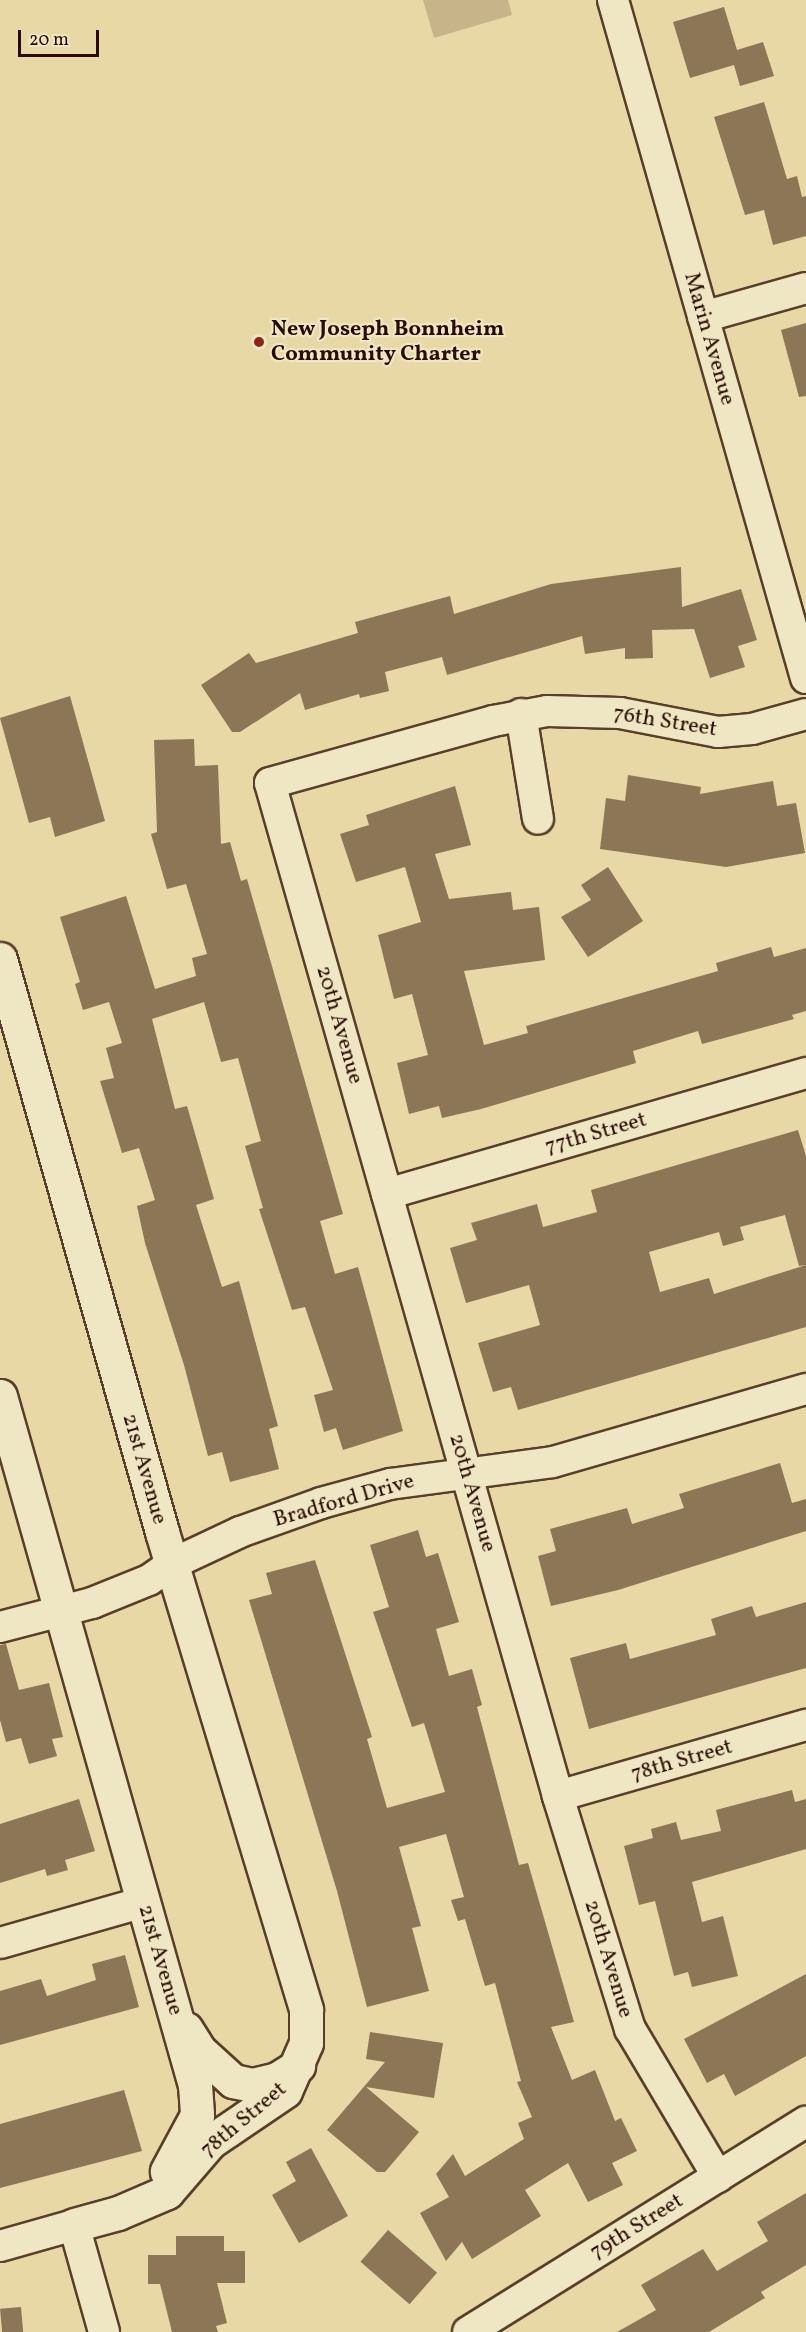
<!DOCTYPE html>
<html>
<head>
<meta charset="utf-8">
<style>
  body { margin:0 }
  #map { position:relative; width:806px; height:2332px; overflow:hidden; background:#e7d8a5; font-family:Vollkorn,serif }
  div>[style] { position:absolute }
  .green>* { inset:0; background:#c7b589 }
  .building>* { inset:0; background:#8c7656; transform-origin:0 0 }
  .roads { filter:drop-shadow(2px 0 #583f29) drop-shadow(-2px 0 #583f29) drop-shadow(0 2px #583f29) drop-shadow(0 -2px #583f29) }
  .minor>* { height:30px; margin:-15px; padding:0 15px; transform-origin:15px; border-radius:15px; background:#efe6c4 }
  .tertiary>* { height:33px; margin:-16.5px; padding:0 16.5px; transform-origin:16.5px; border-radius:16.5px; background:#efe6c4 }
  .dots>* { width:16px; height:16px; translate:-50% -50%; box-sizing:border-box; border:3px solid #efe6c4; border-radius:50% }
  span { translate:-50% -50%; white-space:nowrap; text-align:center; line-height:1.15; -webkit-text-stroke:4.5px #efe6c4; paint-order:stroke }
  .poi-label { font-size:22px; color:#290c00; font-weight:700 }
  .left { translate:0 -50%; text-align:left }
  .street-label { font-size:22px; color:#290c00 }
  .scale { position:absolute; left:18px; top:30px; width:81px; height:27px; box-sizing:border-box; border:3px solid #290c00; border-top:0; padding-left:8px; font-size:18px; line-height:21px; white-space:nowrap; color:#290c00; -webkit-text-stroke:4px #efe6c4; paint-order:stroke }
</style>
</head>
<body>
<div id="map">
  <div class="green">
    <i style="clip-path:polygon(423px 0,508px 0,512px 15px,434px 38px)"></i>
  </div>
  <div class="building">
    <i style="clip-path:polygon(724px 7px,737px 50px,763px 42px,774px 76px,740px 86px,734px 65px,690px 78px,673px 22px)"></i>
    <i style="clip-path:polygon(764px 102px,787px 179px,797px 176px,802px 197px,806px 196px,806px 236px,773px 245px,764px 210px,745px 215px,714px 117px)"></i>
    <i style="clip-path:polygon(806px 323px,806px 396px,799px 397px,781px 330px)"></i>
    <i style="clip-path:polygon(681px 567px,682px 607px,741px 589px,757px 640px,738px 646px,745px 667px,710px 678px,694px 629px,652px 630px,653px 658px,625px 659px,625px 648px,585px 654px,582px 636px,447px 675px,442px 657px,385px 672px,389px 691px,360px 698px,359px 694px,305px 710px,300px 693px,240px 732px,232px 732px,201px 685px,249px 653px,256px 663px,358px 633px,355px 622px,450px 596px,454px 614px,551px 584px)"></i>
    <i style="clip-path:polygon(70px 696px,105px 821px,55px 837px,50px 817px,29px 823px,0 718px)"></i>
    <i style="clip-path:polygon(194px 739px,195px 766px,218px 765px,221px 844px,230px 842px,241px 881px,247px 879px,343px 1214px,320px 1221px,335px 1274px,358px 1267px,403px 1431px,343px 1450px,336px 1428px,324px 1432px,314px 1395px,333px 1390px,305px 1307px,292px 1310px,259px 1209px,263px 1208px,245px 1146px,261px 1141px,238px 1058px,221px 1062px,204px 1002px,152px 1019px,175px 1109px,187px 1106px,214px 1199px,196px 1205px,222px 1287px,239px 1281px,278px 1426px,269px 1429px,279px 1469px,230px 1482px,222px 1452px,208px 1456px,184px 1365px,145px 1243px,137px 1206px,155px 1200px,139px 1148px,122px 1153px,100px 1081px,114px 1078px,106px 1048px,122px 1043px,109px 1002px,83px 1010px,75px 984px,80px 982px,60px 917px,126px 896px,155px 989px,196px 976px,192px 958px,207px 954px,186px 884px,167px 889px,151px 834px,157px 832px,154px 740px)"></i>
    <i style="clip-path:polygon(628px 775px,701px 787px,700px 794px,773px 781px,777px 806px,796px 803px,805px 853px,726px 867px,600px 849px,606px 798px,625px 801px)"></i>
    <i style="clip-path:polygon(455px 786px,471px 845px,435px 854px,449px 899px,511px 892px,513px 910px,539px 907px,545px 960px,464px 971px,484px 1045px,528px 1033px,526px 1026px,718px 971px,716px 963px,771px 947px,774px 957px,806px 948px,806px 1011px,792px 1015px,794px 1019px,702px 1044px,698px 1031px,633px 1051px,636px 1063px,481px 1109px,442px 1118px,439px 1106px,409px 1114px,397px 1063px,428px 1055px,412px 994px,394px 999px,378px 935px,421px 922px,405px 867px,356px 882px,340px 834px,369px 825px,366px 815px)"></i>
    <i style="clip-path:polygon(608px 867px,643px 921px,588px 957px,561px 917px,591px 900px,581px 885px)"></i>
    <i style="clip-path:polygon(798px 1130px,806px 1156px,806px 1265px,799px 1266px,785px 1215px,740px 1227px,744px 1240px,723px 1246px,719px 1232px,649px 1252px,660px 1292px,709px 1278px,714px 1294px,806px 1265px,806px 1327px,518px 1410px,511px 1387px,493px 1392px,478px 1343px,540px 1325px,529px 1285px,466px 1303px,450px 1248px,477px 1240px,471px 1223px,537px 1204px,543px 1227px,597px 1212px,591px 1190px)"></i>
    <i style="clip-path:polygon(780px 1463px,792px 1503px,806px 1499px,806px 1531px,618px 1590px,551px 1606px,538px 1556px,556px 1551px,550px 1529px,627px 1508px,632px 1524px,684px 1508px,679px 1494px)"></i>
    <i style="clip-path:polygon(418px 1530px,426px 1557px,438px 1553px,459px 1622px,436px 1629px,449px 1676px,472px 1669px,482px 1705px,477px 1707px,519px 1865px,528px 1863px,574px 2022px,551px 2027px,572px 2080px,595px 2070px,615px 2121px,621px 2118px,637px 2151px,612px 2163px,623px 2185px,588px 2202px,568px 2163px,525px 2190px,541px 2216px,472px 2259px,462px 2242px,446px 2261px,420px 2213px,449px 2197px,436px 2174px,453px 2154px,465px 2176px,524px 2139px,518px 2123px,532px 2117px,517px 2082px,521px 2081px,495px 1983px,485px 1986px,465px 1919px,458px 1921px,451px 1900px,464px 1897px,446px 1834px,399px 1847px,421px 1926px,412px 1928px,429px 1991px,367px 2007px,337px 1891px,249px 1600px,272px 1594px,266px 1573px,315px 1560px,372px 1737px,367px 1739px,387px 1808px,445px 1792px,424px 1723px,412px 1727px,373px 1612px,389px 1607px,370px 1545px)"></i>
    <i style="clip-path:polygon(806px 1602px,806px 1668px,589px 1729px,570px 1658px,626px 1643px,630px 1659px,716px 1635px,711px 1619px,752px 1606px,756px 1617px)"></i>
    <i style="clip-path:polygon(6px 1644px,19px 1690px,49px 1683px,63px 1737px,52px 1739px,57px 1756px,29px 1764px,21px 1738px,6px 1742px,0 1720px,0 1645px)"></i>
    <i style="clip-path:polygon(792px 1790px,795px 1802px,806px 1799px,806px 1849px,692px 1882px,702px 1922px,723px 1916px,738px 1976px,692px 1987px,688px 1972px,674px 1976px,655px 1901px,639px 1905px,624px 1846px,653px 1838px,651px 1829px,676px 1822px,681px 1840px,721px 1831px,716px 1810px)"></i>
    <i style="clip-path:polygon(79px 1799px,95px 1851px,65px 1860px,68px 1870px,47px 1876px,45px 1869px,0 1883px,0 1824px)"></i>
    <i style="clip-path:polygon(125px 1955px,139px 2007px,0 2045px,0 1991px,41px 1979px,47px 1996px,96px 1980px,92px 1964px)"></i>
    <i style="clip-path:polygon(806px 1974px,806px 2056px,735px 2096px,724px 2074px,707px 2083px,684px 2039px)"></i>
    <i style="clip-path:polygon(370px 2032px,443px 2043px,434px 2098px,366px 2087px,419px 2132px,385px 2172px,377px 2172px,327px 2130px,385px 2062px,366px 2059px)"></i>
    <i style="clip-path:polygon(124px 2090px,142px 2151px,0 2188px,0 2124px)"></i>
    <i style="clip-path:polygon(311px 2148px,348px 2216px,299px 2243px,272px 2195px,296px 2181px,286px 2162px)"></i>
    <i style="clip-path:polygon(806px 2193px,806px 2265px,761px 2292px,765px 2298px,709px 2332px,617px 2332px,656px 2310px,641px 2285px,703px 2249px,717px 2271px,768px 2241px,757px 2222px)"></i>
    <i style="left:388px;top:2230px;width:65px;height:42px;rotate:41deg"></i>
    <i style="clip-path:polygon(176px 2236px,224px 2236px,224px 2251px,245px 2251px,245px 2283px,217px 2283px,227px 2323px,216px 2326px,218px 2332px,172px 2332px,160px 2284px,148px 2284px,148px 2255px,176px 2255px)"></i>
    <i style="left:21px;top:2307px;width:25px;height:21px;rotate:85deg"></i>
  </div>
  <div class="roads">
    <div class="minor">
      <i style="left:613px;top:0;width:705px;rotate:74.11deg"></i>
      <i style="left:703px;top:317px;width:107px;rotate:-15.7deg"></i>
      <i style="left:521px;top:714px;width:106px;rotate:80.8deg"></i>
      <i style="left:387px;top:1194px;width:436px;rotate:-16.1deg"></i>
      <i style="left:0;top:1627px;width:95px;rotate:-14.6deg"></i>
      <i style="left:92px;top:1603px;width:61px;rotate:-22deg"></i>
      <i style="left:149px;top:1580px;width:28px;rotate:-35deg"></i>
      <i style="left:172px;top:1564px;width:75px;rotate:-25.2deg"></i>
      <i style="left:240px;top:1532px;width:86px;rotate:-19.7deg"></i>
      <i style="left:321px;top:1503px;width:72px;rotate:-15.4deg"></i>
      <i style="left:390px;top:1484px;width:164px;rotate:-7.7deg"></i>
      <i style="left:553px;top:1462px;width:263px;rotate:-16.1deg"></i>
      <i style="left:558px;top:1796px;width:258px;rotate:-16deg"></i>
      <i style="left:0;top:1943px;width:150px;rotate:-15.9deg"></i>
      <i style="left:718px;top:2177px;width:172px;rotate:-120.7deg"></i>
      <i style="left:630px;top:2029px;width:244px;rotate:-107.2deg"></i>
      <i style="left:558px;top:1796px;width:1053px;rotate:-105.87deg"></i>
      <i style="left:270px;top:783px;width:231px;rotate:-15.5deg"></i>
      <i style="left:493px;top:721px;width:55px;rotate:-10.5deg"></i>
      <i style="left:547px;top:711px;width:73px;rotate:1.6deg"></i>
      <i style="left:620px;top:713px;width:100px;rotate:11deg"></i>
      <i style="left:718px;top:732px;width:34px;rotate:-5deg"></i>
      <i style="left:752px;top:729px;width:56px;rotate:-15.5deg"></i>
      <i style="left:0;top:2246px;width:77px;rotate:-15.8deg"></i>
      <i style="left:74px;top:2225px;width:111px;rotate:74.3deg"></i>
      <i style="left:468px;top:2332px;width:398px;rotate:-31.9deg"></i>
    </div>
    <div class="tertiary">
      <i style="left:0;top:959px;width:595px;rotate:74.21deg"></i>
      <i style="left:162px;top:1532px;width:499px;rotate:73.2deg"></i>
      <i style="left:306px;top:2010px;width:33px;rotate:90deg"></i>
      <i style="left:306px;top:2043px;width:52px;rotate:113.6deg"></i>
      <i style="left:285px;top:2091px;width:91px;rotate:145.8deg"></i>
      <i style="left:210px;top:2142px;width:66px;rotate:130.7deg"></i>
      <i style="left:167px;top:2192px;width:53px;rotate:156.8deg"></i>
      <i style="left:118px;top:2213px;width:46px;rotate:164.7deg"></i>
      <i style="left:0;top:1396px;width:716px;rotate:74.2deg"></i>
      <i style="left:195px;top:2085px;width:30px;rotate:86deg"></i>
      <i style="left:197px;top:2115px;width:64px;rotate:118.2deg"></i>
      <i style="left:186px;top:2029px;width:26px;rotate:58deg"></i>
      <i style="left:200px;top:2051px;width:45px;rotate:42.3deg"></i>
      <i style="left:233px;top:2081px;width:19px;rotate:12deg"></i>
      <i style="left:252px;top:2085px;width:26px;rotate:-13deg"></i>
      <i style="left:277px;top:2079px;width:25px;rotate:-32deg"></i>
    </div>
  </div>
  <div class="dots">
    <i style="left:259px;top:342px;background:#8f2418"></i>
  </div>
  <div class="poi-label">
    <span class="left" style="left:271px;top:342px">New Joseph Bonnheim<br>Community Charter</span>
  </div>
  <div class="street-label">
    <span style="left:709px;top:339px;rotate:74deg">Marin Avenue</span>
    <span style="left:665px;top:722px;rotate:9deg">76th Street</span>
    <span style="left:339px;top:1025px;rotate:74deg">20th Avenue</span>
    <span style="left:596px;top:1134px;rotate:-16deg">77th Street</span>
    <span style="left:144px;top:1469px;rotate:74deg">21st Avenue</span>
    <span style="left:472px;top:1493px;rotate:74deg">20th Avenue</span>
    <span style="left:344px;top:1501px;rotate:-16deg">Bradford Drive</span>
    <span style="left:682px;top:1761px;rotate:-16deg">78th Street</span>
    <span style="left:608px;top:1959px;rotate:73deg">20th Avenue</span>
    <span style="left:160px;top:1960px;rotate:74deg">21st Avenue</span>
    <span style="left:244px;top:2120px;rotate:-40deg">78th Street</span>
    <span style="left:637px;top:2227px;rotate:-32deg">79th Street</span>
  </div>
  <div class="scale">20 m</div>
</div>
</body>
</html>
